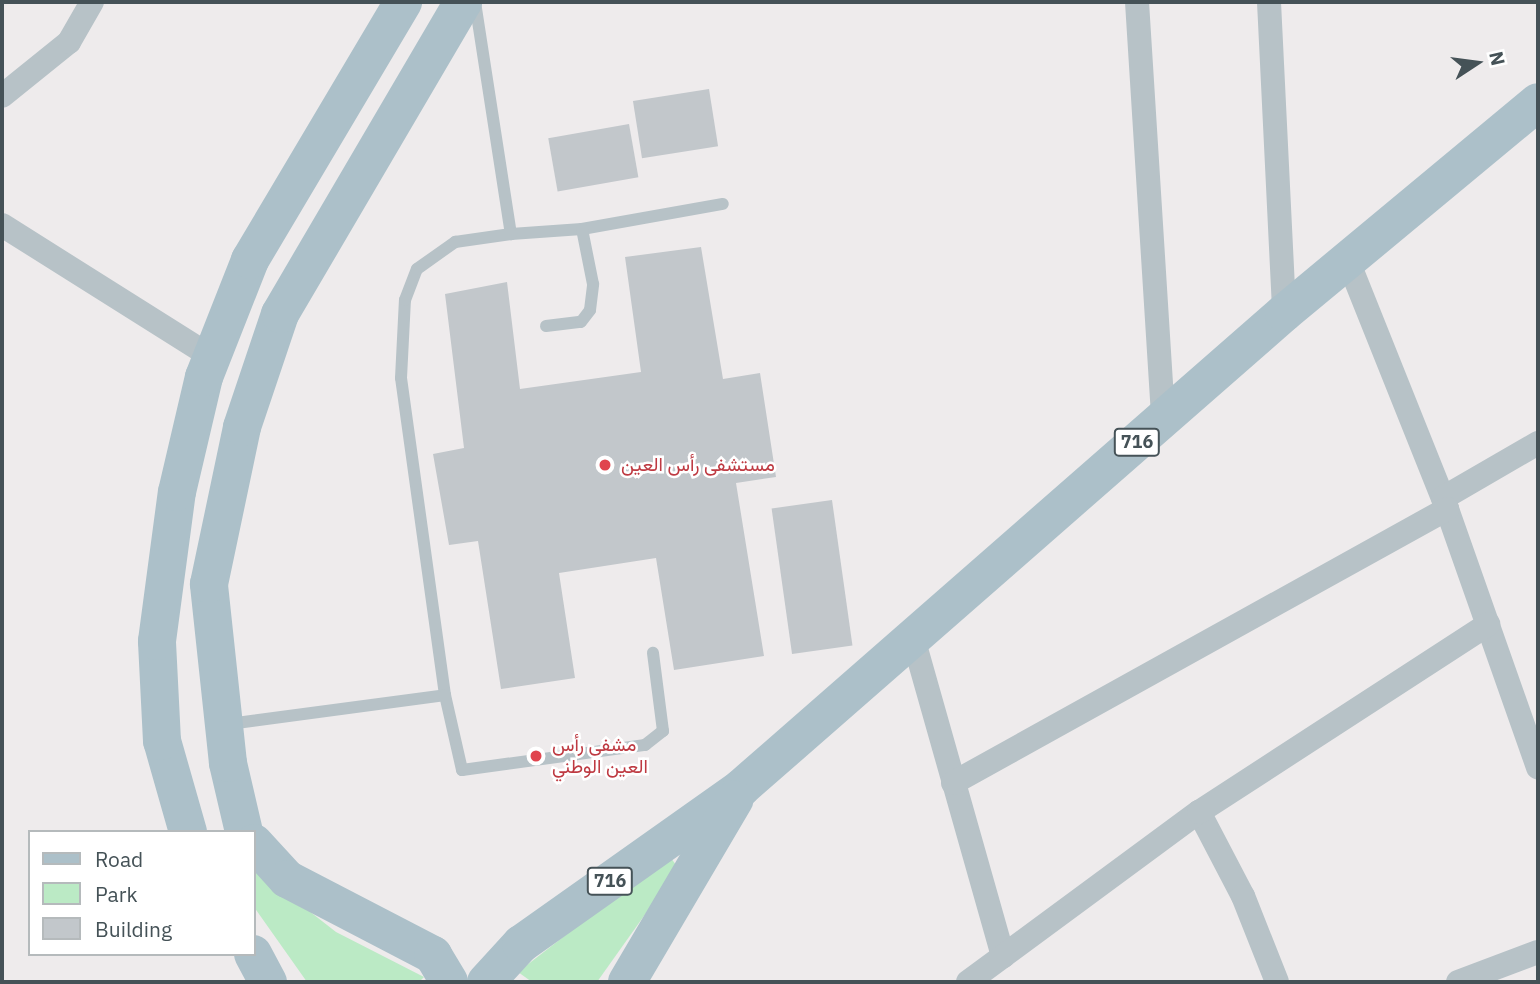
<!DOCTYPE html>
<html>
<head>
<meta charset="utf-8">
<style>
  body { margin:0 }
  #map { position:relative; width:1540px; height:984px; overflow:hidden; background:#eeebec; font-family:"IBM Plex Sans",Vazirmatn,sans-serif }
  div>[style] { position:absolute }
  .green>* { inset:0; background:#bbeac5 }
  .building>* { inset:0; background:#c2c7cb; transform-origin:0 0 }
  .service>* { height:12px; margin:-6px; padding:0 6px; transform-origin:6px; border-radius:6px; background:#b7c2c7 }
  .minor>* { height:24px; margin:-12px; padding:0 12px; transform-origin:12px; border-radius:12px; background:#b7c2c7 }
  .primary>* { height:38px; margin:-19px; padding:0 19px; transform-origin:19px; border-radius:19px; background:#acc0c9 }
  .dots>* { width:19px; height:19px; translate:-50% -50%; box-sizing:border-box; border:4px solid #fff; border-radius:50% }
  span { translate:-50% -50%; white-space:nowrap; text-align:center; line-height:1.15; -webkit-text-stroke:5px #fff; paint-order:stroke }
  .shield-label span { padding:2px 5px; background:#fff; border:2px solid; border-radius:5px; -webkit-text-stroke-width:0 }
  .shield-label { font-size:18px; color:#455257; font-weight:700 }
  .health-label { font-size:19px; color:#be3a42 }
  .left { translate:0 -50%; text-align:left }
  .frame { position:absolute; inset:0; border:4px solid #455257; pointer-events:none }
  .legend { position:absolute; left:28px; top:830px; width:228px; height:126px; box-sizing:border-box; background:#fff; border:2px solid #b5babc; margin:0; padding:9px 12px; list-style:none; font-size:21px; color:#455257 }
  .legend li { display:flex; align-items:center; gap:14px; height:35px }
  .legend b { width:35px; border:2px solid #b5babc }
  .north { position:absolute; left:1442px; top:28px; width:70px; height:70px; -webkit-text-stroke:5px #fff; paint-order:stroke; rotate:77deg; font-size:19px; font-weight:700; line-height:28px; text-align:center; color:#455257 }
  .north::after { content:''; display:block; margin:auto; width:24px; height:32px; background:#455257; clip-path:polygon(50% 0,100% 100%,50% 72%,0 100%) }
</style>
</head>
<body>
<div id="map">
  <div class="green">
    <i style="clip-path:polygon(669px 855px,678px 868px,597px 982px,532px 982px,518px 972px)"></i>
    <i style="clip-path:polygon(254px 868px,336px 932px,424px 977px,419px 982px,307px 982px,254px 907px)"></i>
  </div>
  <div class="building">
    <i style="left:709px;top:89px;width:58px;height:77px;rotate:81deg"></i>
    <i style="left:629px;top:124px;width:54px;height:82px;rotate:80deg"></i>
    <i style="clip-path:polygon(701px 247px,723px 379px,760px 373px,776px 477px,736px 483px,764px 656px,674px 670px,656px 558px,559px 573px,575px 678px,501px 689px,478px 541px,449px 545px,433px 454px,464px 448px,445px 294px,507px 282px,520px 389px,641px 372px,625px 257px)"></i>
    <i style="left:832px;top:500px;width:147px;height:61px;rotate:82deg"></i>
  </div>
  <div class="service">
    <i style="left:475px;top:2px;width:235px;rotate:81.2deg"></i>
    <i style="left:511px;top:234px;width:71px;rotate:-4deg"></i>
    <i style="left:582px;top:229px;width:143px;rotate:-10.1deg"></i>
    <i style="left:546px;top:326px;width:35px;rotate:-7deg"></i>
    <i style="left:581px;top:322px;width:15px;rotate:-53deg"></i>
    <i style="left:590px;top:310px;width:26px;rotate:-83deg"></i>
    <i style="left:593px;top:284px;width:56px;rotate:-101.3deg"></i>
    <i style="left:445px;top:695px;width:320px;rotate:-97.9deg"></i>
    <i style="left:401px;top:378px;width:78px;rotate:-87.1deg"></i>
    <i style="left:405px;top:300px;width:33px;rotate:-69deg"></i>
    <i style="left:417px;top:269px;width:47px;rotate:-35.4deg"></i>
    <i style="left:455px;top:242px;width:57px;rotate:-8.1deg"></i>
    <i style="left:229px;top:724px;width:218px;rotate:-7.6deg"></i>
    <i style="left:445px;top:695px;width:77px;rotate:77.2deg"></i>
    <i style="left:462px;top:770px;width:185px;rotate:-7.8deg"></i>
    <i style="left:645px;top:745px;width:23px;rotate:-38deg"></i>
    <i style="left:663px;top:731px;width:79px;rotate:-97.3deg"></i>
  </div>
  <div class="minor">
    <i style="left:1137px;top:2px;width:418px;rotate:86.4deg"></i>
    <i style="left:1269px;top:2px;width:311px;rotate:87.2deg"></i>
    <i style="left:2px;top:96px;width:86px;rotate:-38.9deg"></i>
    <i style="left:69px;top:42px;width:46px;rotate:-60.1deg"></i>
    <i style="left:2px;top:225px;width:248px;rotate:32.2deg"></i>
    <i style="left:1348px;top:261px;width:267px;rotate:68.2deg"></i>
    <i style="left:1447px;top:509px;width:274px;rotate:70.6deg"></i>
    <i style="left:1443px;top:498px;width:110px;rotate:-30.1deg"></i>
    <i style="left:913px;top:638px;width:331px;rotate:74.2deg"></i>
    <i style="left:953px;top:783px;width:565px;rotate:-29.02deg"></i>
    <i style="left:1199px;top:812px;width:95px;rotate:62.4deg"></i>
    <i style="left:1243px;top:896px;width:92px;rotate:68.4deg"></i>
    <i style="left:968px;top:982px;width:287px;rotate:-36.4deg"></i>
    <i style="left:1199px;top:812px;width:345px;rotate:-33deg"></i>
    <i style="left:1458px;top:982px;width:85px;rotate:-20.6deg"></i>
  </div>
  <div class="primary">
    <i style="left:188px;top:832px;width:95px;rotate:-105.9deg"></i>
    <i style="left:162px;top:741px;width:100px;rotate:-92.9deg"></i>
    <i style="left:157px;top:641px;width:150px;rotate:-82.4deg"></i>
    <i style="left:177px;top:492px;width:118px;rotate:-76.8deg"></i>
    <i style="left:204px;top:377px;width:126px;rotate:-68.5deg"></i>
    <i style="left:250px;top:260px;width:300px;rotate:-59.3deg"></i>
    <i style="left:244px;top:832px;width:71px;rotate:-103.1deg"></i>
    <i style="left:228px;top:763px;width:180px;rotate:-96.1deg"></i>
    <i style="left:209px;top:584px;width:160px;rotate:-78.1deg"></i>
    <i style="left:242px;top:427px;width:119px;rotate:-71.4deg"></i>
    <i style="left:280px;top:314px;width:362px;rotate:-59.6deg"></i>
    <i style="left:254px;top:843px;width:49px;rotate:47.5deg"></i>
    <i style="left:287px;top:879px;width:165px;rotate:27.5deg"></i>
    <i style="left:433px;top:955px;width:31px;rotate:59deg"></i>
    <i style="left:253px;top:954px;width:32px;rotate:62deg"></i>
    <i style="left:486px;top:982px;width:52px;rotate:-47.4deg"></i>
    <i style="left:521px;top:944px;width:270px;rotate:-35.3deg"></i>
    <i style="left:741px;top:788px;width:721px;rotate:-41.18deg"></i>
    <i style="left:1284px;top:313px;width:330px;rotate:-39.7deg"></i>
    <i style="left:627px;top:982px;width:212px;rotate:-59.5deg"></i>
  </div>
  <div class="dots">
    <i style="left:605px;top:465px;background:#e0444e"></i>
    <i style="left:536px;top:756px;background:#e0444e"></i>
  </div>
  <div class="shield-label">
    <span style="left:1137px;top:442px">716</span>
    <span style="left:610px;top:881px">716</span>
  </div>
  <div class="health-label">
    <span class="left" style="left:621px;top:465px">مستشفى رأس العين</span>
    <span class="left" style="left:552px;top:756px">مشفى رأس<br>العين الوطني</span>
  </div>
  <div class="frame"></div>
  <ul class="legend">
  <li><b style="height:9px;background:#acc0c9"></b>Road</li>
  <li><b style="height:19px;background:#bbeac5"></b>Park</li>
  <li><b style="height:19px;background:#c2c7cb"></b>Building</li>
  </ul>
  <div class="north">N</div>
</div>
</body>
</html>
